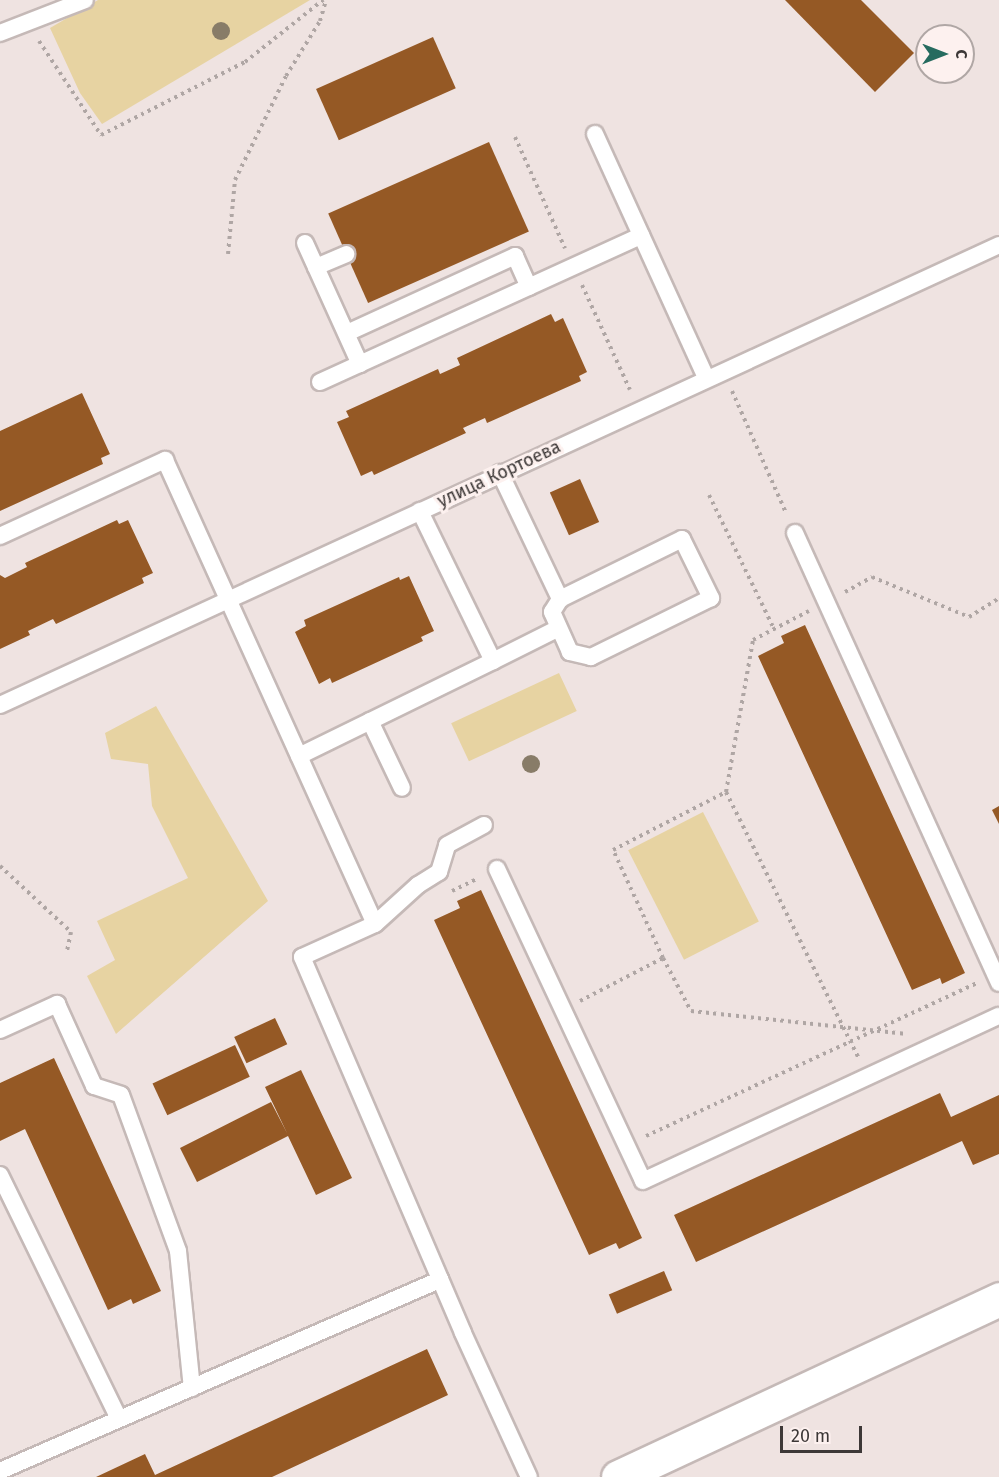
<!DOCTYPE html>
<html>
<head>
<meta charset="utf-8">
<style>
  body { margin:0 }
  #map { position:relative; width:999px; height:1477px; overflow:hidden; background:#efe3e1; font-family:"Fira Sans",sans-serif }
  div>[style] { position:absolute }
  .green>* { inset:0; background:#e7d3a2; transform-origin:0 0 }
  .building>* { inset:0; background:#955925; transform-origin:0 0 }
  .path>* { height:4px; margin-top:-2px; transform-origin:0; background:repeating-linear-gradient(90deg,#afa6a4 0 3px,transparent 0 7.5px) }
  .roads { filter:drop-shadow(2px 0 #c5b9b7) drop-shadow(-2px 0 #c5b9b7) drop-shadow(0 2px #c5b9b7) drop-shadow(0 -2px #c5b9b7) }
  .lane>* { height:16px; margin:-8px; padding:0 8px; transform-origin:8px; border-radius:8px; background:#fff }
  .secondary>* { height:33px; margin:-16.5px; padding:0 16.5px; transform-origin:16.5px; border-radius:16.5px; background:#fff }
  .trees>* { width:18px; height:18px; margin:-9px; border-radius:50%; background:#887c68 }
  span { translate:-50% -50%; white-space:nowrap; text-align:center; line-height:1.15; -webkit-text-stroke:6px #fdf1ef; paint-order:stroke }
  .street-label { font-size:18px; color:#3d3837 }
  .north { position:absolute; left:915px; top:24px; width:60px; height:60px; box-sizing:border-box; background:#fdf1ef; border:2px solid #b0a7a5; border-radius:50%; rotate:90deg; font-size:16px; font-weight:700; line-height:24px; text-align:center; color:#3d3837 }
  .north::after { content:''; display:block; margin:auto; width:21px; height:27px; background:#266b5f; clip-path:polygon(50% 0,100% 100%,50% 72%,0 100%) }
  .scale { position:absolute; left:780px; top:1426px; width:82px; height:27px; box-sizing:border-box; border:3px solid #3d3837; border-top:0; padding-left:8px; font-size:18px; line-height:21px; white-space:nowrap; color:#3d3837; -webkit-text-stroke:4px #fdf1ef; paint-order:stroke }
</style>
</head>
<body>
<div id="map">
  <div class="green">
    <i style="clip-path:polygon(98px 0,310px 0,102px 124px,80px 93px,50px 28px)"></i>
    <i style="left:559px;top:673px;width:42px;height:119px;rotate:65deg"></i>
    <i style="clip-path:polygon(156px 706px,268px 901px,116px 1034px,87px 976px,115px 960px,97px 921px,188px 878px,152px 806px,148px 764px,111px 759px,105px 733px)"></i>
    <i style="left:703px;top:812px;width:123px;height:84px;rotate:63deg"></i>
  </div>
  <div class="building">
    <i style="clip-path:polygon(785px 0,861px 0,914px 53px,875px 92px)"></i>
    <i style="left:433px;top:37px;width:56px;height:128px;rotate:66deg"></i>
    <i style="left:489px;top:142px;width:98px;height:176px;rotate:66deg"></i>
    <i style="clip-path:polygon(551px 314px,555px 322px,563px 318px,587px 372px,579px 376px,581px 381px,487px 423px,485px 418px,463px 428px,466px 433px,374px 475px,372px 471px,361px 476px,337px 422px,349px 417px,346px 411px,438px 369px,440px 374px,460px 365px,457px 358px)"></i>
    <i style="clip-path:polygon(82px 393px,110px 454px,101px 458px,103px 464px,0 511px,0 431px)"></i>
    <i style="left:580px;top:479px;width:47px;height:33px;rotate:66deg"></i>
    <i style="clip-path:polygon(117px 520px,119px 524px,128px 520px,153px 573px,142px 578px,144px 583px,56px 624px,53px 619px,28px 631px,30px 635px,0 649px,0 575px,5px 578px,27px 567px,25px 563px)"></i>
    <i style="clip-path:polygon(409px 576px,434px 631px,421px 637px,423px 641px,332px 683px,330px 678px,319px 684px,295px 632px,306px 626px,304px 620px,399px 577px,400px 580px)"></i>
    <i style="clip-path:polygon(805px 625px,965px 973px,942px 984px,940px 978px,912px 990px,758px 656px,784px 643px,781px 636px)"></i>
    <i style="clip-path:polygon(999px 806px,999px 824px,992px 810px)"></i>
    <i style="clip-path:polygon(481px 890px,642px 1238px,619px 1249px,616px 1243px,589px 1255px,434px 920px,460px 908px,457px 901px)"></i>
    <i style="left:275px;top:1018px;width:29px;height:45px;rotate:65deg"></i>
    <i style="left:235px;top:1045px;width:35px;height:91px;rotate:65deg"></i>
    <i style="clip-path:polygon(54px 1058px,161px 1291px,133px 1304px,131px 1299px,108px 1310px,25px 1129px,0 1141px,0 1083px)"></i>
    <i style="clip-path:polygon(301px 1070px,352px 1178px,316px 1195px,288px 1136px,197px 1182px,180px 1148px,271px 1102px,287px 1133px,265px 1087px)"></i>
    <i style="clip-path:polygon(940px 1093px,951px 1117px,999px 1095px,999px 1154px,973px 1165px,962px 1141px,696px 1262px,674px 1215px)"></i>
    <i style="left:664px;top:1271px;width:21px;height:60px;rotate:67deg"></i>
    <i style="clip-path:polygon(427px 1349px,448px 1395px,272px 1477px,96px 1477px,145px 1454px,155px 1475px)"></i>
  </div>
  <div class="path">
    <i style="left:39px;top:41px;width:113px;rotate:56.6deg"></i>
    <i style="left:101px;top:135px;width:161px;rotate:-26.9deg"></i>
    <i style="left:245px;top:62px;width:100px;rotate:-38.5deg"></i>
    <i style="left:515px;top:137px;width:122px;rotate:65.8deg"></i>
    <i style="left:228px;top:254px;width:74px;rotate:-84.6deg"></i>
    <i style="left:235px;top:180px;width:116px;rotate:-63.9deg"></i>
    <i style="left:286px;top:76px;width:65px;rotate:-58.3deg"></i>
    <i style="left:320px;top:21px;width:22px;rotate:-74deg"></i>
    <i style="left:582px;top:285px;width:115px;rotate:65.4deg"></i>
    <i style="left:732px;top:391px;width:133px;rotate:66.1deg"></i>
    <i style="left:709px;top:495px;width:149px;rotate:64.1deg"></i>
    <i style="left:845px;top:592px;width:31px;rotate:-29deg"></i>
    <i style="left:872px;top:577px;width:105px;rotate:22.4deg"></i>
    <i style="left:969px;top:617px;width:36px;rotate:-32deg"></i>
    <i style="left:726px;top:792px;width:296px;rotate:63.5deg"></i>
    <i style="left:0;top:866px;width:97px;rotate:42.9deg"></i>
    <i style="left:71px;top:932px;width:19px;rotate:102deg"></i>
    <i style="left:452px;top:891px;width:28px;rotate:-26deg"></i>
    <i style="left:663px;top:958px;width:119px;rotate:-114.8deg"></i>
    <i style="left:613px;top:850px;width:127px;rotate:-27.2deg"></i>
    <i style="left:726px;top:792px;width:154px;rotate:-79.9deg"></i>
    <i style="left:753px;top:640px;width:63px;rotate:-27.4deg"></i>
    <i style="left:580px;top:1001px;width:93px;rotate:-27.4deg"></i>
    <i style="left:663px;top:958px;width:60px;rotate:62.2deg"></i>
    <i style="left:691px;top:1011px;width:217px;rotate:6.1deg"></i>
    <i style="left:646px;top:1136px;width:365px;rotate:-24.8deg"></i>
  </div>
  <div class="roads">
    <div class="lane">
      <i style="left:0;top:33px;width:91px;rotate:-21.2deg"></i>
      <i style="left:595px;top:134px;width:268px;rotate:65.5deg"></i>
      <i style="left:305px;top:243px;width:133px;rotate:65.6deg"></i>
      <i style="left:316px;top:267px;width:33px;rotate:-23deg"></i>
      <i style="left:347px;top:333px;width:185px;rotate:-24.6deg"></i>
      <i style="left:515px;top:256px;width:34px;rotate:66deg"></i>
      <i style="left:320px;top:382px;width:353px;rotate:-24.5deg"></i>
      <i style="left:500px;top:473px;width:140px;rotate:64.5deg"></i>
      <i style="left:795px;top:533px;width:494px;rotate:65.6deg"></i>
      <i style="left:0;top:536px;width:182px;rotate:-24.7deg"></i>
      <i style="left:165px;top:460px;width:509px;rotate:65.65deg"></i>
      <i style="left:375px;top:924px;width:80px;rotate:155.7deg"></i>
      <i style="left:302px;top:957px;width:409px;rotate:66.8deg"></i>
      <i style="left:463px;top:1333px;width:158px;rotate:65.4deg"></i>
      <i style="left:682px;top:539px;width:66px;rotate:63.8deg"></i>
      <i style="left:711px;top:598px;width:134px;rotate:153.8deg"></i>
      <i style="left:591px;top:657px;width:22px;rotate:-167deg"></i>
      <i style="left:570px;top:652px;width:44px;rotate:-114.2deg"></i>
      <i style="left:552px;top:612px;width:15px;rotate:-58deg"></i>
      <i style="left:560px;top:599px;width:136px;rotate:-26.2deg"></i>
      <i style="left:493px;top:661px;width:72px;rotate:-26.6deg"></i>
      <i style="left:0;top:705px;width:1100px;rotate:-24.72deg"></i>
      <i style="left:370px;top:721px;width:74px;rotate:64.5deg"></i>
      <i style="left:299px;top:756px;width:216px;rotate:-26.1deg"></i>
      <i style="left:493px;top:661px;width:167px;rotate:-116deg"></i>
      <i style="left:497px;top:869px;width:344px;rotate:64.9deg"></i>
      <i style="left:643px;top:1181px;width:392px;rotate:-24.9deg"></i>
      <i style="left:375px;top:924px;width:58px;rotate:-42.2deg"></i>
      <i style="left:418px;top:885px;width:25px;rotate:-32deg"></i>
      <i style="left:439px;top:872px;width:28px;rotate:-73deg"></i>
      <i style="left:447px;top:845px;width:42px;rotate:-28.4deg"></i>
      <i style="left:0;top:1030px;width:63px;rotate:-24.5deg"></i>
      <i style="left:57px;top:1004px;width:90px;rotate:65.7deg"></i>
      <i style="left:94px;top:1086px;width:28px;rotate:18deg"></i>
      <i style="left:121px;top:1095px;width:166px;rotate:69.9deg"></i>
      <i style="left:178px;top:1251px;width:138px;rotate:84.2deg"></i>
      <i style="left:0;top:1175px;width:271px;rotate:64deg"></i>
      <i style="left:0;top:1471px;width:480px;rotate:-23.5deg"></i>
    </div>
    <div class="secondary">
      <i style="left:618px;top:1477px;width:421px;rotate:-25deg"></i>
    </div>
  </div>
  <div class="trees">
    <i style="left:221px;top:31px"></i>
    <i style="left:531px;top:764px"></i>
  </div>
  <div class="street-label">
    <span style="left:499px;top:474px;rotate:-25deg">улица Кортоева</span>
  </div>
  <div class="north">С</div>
  <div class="scale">20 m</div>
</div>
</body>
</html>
